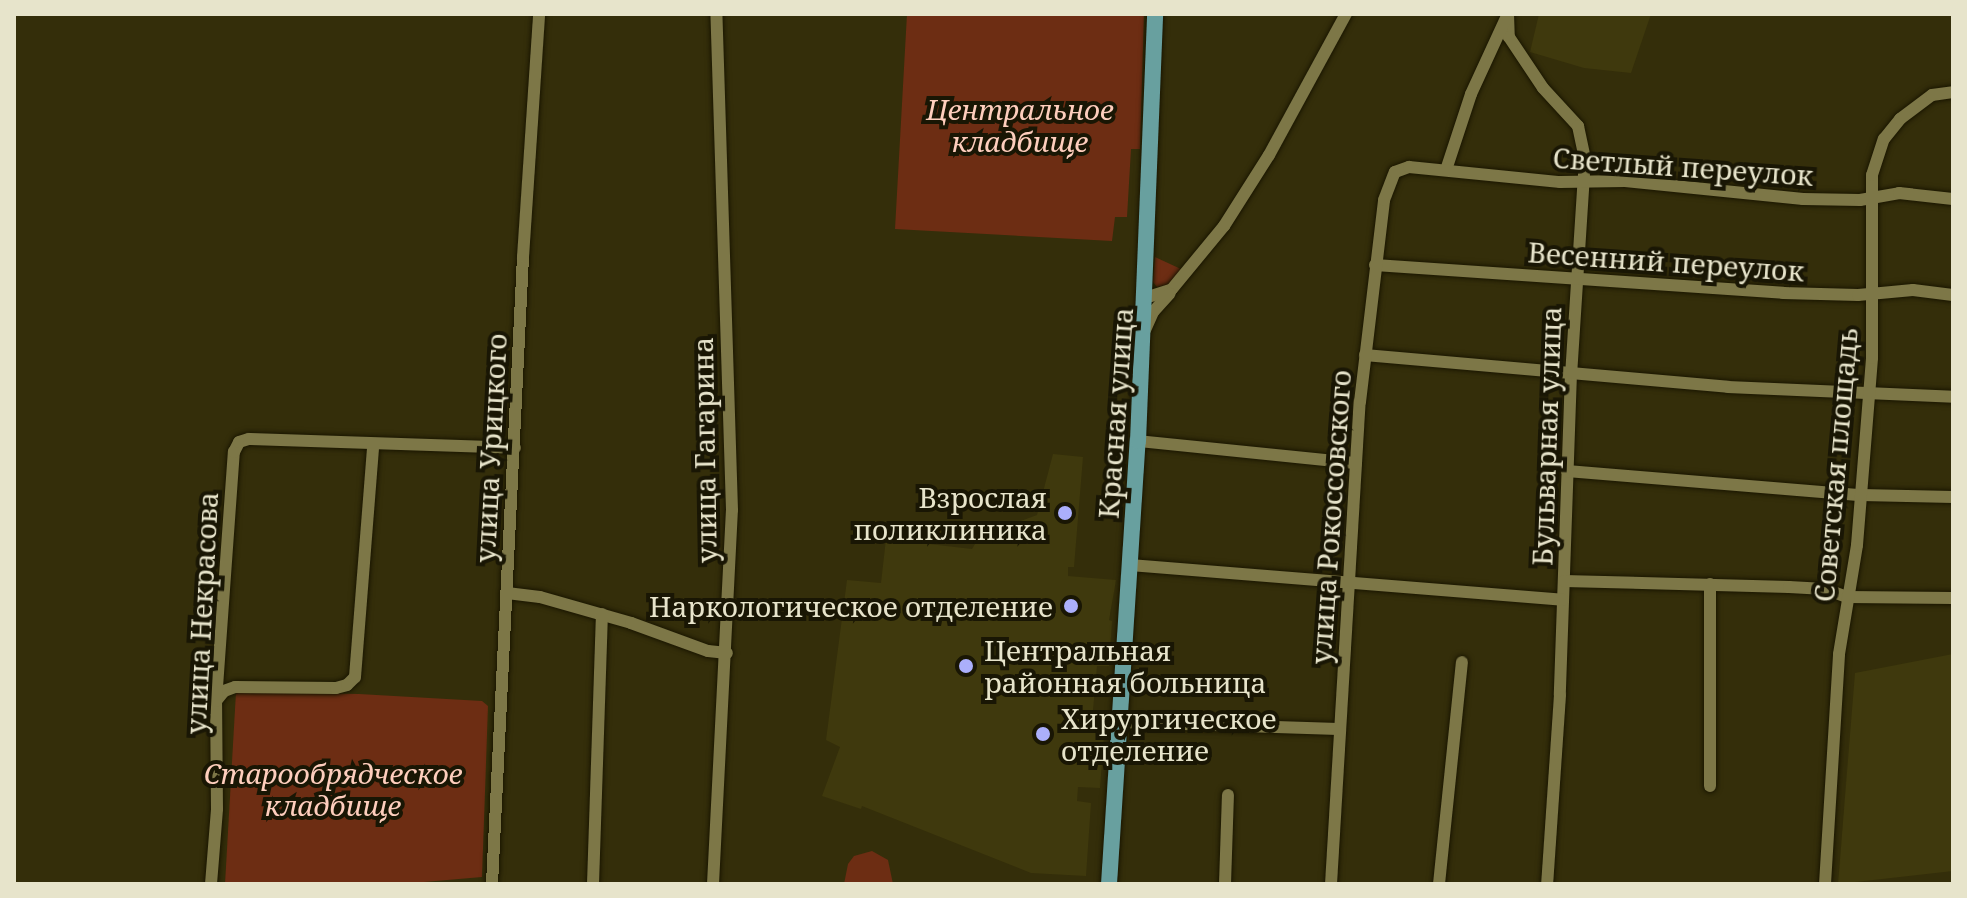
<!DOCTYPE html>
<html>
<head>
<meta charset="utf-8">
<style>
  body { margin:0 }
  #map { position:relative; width:1967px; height:898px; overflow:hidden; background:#342e0a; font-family:"Noto Serif",serif }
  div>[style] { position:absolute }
  .built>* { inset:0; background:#3f390d }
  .green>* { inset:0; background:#6d2d13 }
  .roads { filter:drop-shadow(0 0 2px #1a1601) drop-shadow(0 0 2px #1a1601) }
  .minor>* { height:12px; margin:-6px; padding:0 6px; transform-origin:6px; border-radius:6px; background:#7d7747 }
  .major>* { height:16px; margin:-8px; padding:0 8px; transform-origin:8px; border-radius:8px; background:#68a09f }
  .dots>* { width:22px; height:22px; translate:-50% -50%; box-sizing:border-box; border:4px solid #191604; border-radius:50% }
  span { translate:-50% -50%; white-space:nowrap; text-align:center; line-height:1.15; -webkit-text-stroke:8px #191604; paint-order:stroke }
  .park-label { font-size:28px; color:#fecebd; font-style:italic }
  .street-label { font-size:28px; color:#e7e4cb }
  .poi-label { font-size:28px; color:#e7e4cb }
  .right { translate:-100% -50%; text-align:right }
  .left { translate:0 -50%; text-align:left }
  .frame { position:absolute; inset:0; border:16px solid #e7e4cb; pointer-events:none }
</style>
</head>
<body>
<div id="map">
  <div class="built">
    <i style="clip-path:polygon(1539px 14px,1651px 14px,1631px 73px,1584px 68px,1530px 52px)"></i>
    <i style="clip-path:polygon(1053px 454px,1083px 457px,1074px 567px,1068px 567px,1068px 576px,1116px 580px,1109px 620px,1112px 621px,1109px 666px,1097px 666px,1092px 721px,1105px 723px,1100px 788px,1078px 787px,1077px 801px,1091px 803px,1086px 876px,1031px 873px,862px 806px,861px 809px,822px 796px,840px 747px,826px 740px,847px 580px,881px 583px,886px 539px,972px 549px,980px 536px,1037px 515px)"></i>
    <i style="clip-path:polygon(1953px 654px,1953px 871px,1838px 884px,1855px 673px)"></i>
  </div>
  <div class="green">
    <i style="clip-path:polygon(907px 14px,1144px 14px,1140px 149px,1131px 149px,1127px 217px,1115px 217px,1112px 241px,895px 229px)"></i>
    <i style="clip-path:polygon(1155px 257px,1183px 270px,1170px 284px,1157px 287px,1153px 282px)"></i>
    <i style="clip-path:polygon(236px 692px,359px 694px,482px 701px,488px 706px,482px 877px,401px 884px,225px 884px)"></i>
    <i style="clip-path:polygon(872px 851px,888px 860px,893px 884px,844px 884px,848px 864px,854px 856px)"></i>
  </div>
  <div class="roads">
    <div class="minor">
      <i style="left:1508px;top:14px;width:23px;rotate:88deg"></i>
      <i style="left:1509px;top:37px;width:61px;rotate:56.3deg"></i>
      <i style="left:1543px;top:88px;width:52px;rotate:47.4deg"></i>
      <i style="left:1578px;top:126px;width:34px;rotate:78deg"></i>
      <i style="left:1585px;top:159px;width:214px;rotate:93.7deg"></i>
      <i style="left:1571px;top:373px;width:322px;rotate:92deg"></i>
      <i style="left:1560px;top:695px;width:189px;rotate:93.9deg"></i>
      <i style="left:1446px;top:170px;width:80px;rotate:-71.8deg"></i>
      <i style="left:1471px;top:94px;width:84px;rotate:-65.3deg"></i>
      <i style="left:1375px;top:265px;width:409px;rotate:3.9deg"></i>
      <i style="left:1783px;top:293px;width:75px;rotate:1.5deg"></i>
      <i style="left:1858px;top:295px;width:55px;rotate:-5.2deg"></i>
      <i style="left:1913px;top:290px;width:40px;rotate:7.1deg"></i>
      <i style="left:1145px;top:298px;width:28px;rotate:-18deg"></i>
      <i style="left:1172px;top:289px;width:82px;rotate:-50.5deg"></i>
      <i style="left:1224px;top:226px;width:84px;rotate:-57.6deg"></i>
      <i style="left:1269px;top:155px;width:161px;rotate:-61.4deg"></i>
      <i style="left:1145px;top:330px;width:20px;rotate:-66deg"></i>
      <i style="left:1153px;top:312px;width:25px;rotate:-48deg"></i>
      <i style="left:1365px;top:355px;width:364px;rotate:5deg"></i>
      <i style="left:1728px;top:387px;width:225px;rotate:2.5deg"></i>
      <i style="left:1138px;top:441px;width:219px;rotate:5.8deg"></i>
      <i style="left:1567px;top:471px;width:295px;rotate:4.7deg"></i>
      <i style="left:1861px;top:495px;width:92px;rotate:1.2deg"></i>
      <i style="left:1130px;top:565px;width:434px;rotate:4.6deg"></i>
      <i style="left:1564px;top:581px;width:225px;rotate:1.5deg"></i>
      <i style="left:1789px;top:587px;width:36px;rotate:3deg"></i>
      <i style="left:1825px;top:589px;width:23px;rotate:20deg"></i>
      <i style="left:1847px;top:597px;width:106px;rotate:0.5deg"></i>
      <i style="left:1710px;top:584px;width:202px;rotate:90deg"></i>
      <i style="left:507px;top:593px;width:33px;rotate:7deg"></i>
      <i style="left:540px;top:597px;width:95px;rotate:15.9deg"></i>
      <i style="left:631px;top:623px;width:82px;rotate:20deg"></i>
      <i style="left:708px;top:651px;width:19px;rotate:6deg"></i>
      <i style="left:216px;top:701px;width:13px;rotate:-51deg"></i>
      <i style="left:224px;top:691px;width:12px;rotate:-20deg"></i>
      <i style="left:235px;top:687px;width:101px;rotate:0.6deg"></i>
      <i style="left:336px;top:688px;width:11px;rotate:-15deg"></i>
      <i style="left:347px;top:685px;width:11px;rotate:-45deg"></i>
      <i style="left:355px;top:677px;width:232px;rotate:-85.5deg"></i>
      <i style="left:1119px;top:722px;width:221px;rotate:1.8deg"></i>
      <i style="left:211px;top:884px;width:75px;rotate:-85.4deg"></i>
      <i style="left:217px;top:809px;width:108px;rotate:-90.5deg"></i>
      <i style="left:216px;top:701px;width:250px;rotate:-85.9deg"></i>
      <i style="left:234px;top:452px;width:11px;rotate:-63deg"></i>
      <i style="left:239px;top:442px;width:10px;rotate:-17deg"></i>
      <i style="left:249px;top:439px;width:266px;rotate:1.9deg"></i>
      <i style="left:492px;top:884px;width:628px;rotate:-87.17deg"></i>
      <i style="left:523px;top:257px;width:244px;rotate:-86.2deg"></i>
      <i style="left:593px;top:884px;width:270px;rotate:-88.1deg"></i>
      <i style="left:713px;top:884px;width:374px;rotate:-87.1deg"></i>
      <i style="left:732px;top:510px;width:496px;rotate:-91.8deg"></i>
      <i style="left:1225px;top:884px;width:89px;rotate:-88.1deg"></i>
      <i style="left:1331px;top:884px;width:483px;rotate:-86.6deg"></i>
      <i style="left:1360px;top:402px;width:203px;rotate:-83.2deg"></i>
      <i style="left:1384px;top:200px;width:30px;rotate:-69deg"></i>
      <i style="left:1395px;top:172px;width:15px;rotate:-20deg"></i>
      <i style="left:1409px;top:167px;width:152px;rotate:5.7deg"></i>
      <i style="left:1560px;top:182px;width:65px;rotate:-0.9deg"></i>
      <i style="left:1625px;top:181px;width:179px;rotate:5.8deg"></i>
      <i style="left:1803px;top:199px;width:57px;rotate:1deg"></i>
      <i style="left:1860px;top:200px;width:40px;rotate:-10deg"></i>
      <i style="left:1899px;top:193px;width:54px;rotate:6.3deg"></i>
      <i style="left:1439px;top:884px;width:223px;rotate:-84.1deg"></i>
      <i style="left:1825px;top:884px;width:230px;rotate:-86.5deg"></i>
      <i style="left:1839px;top:654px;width:110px;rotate:-80.6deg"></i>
      <i style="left:1857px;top:545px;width:188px;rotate:-85.4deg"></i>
      <i style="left:1872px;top:358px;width:183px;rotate:-90deg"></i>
      <i style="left:1872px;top:175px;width:38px;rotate:-72deg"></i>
      <i style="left:1884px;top:139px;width:26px;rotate:-51deg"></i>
      <i style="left:1900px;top:119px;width:40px;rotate:-37deg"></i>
      <i style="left:1932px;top:95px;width:21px;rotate:-8deg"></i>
    </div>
    <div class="major">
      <i style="left:1109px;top:884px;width:444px;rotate:-86.3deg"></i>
      <i style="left:1138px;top:441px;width:427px;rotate:-87.7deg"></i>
    </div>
  </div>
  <div class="dots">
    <i style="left:1065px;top:513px;background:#abaffb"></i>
    <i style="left:1071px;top:606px;background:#abaffb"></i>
    <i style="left:966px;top:666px;background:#abaffb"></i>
    <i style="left:1043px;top:734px;background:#abaffb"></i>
  </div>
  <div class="park-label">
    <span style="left:1020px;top:125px">Центральное<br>кладбище</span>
    <span style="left:333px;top:789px">Старообрядческое<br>кладбище</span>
  </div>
  <div class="street-label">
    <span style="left:1683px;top:166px;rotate:4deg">Светлый переулок</span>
    <span style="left:1666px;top:261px;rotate:4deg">Весенний переулок</span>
    <span style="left:1115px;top:413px;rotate:-86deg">Красная улица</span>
    <span style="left:1546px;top:436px;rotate:-88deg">Бульварная улица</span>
    <span style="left:490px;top:448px;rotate:-87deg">улица Урицкого</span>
    <span style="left:704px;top:450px;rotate:-91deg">улица Гагарина</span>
    <span style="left:1835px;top:465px;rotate:-85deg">Советская площадь</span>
    <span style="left:1330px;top:517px;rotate:-86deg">улица Рокоссовского</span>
    <span style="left:201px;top:613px;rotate:-87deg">улица Некрасова</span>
  </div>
  <div class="poi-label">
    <span class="right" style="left:1047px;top:513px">Взрослая<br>поликлиника</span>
    <span class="right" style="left:1053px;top:606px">Наркологическое отделение</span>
    <span class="left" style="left:984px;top:666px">Центральная<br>районная больница</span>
    <span class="left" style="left:1061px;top:734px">Хирургическое<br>отделение</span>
  </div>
  <div class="frame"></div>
</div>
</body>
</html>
